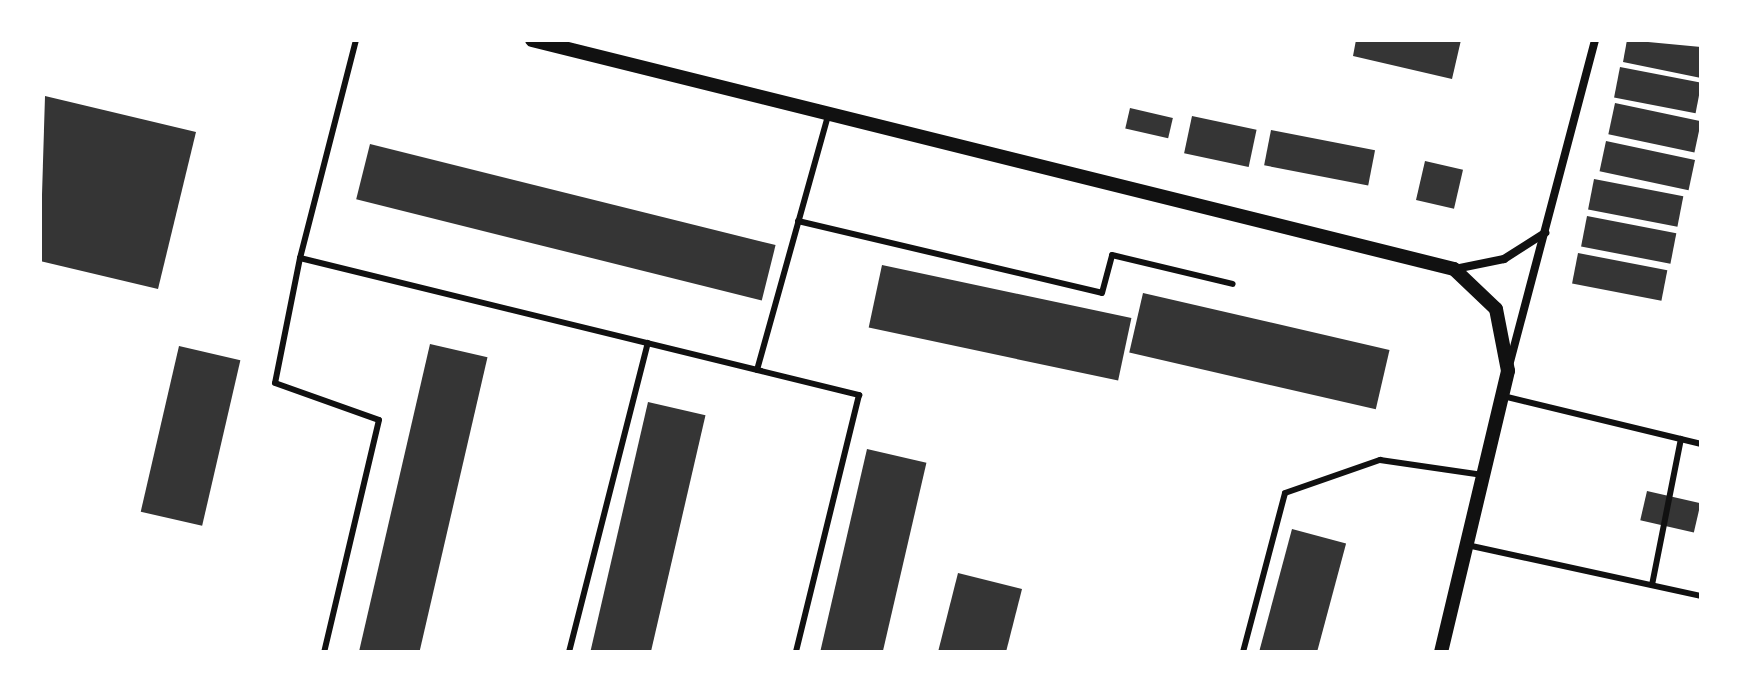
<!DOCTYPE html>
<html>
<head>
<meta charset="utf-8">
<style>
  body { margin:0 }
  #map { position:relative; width:1741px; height:692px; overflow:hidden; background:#fff; font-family:Helvetica,sans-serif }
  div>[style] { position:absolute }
  .building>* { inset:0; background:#353535; transform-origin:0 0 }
  .service>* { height:6px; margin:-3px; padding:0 3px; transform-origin:3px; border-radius:3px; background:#111 }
  .minor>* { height:8px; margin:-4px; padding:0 4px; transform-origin:4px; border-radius:4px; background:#111 }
  .tertiary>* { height:14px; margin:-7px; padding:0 7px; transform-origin:7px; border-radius:7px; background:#111 }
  span { translate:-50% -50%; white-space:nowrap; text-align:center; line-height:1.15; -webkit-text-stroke:8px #fff; paint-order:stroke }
  .frame { position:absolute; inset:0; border:42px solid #fff; pointer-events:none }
</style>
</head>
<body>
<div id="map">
  <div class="building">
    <i style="clip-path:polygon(1356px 40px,1461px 40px,1452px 79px,1353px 56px)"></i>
    <i style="clip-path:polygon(1627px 40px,1701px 47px,1701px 78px,1623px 62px)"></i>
    <i style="left:1620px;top:67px;width:83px;height:31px;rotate:11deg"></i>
    <i style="clip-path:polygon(45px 96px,196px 132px,158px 289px,40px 261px)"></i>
    <i style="left:1615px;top:103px;width:88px;height:32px;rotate:12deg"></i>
    <i style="left:1130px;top:108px;width:44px;height:21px;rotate:13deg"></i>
    <i style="left:1192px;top:116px;width:66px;height:38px;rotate:12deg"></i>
    <i style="left:1271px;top:130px;width:106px;height:36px;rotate:11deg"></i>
    <i style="left:1606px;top:141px;width:91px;height:31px;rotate:12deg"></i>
    <i style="left:370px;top:144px;width:418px;height:57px;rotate:14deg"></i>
    <i style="left:1425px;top:161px;width:39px;height:40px;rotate:13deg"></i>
    <i style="left:1594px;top:179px;width:91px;height:31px;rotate:11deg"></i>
    <i style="left:1587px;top:216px;width:91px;height:31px;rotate:11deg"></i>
    <i style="left:1578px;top:253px;width:91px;height:31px;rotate:11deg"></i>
    <i style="left:882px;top:265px;width:255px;height:64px;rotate:12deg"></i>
    <i style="left:1143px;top:293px;width:253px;height:61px;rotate:13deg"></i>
    <i style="left:430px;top:344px;width:59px;height:316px;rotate:13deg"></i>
    <i style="left:179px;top:346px;width:63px;height:170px;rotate:13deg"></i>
    <i style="left:648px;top:402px;width:59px;height:257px;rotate:13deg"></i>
    <i style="left:867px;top:449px;width:61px;height:209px;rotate:13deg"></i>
    <i style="left:1647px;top:491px;width:55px;height:30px;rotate:13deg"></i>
    <i style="left:1292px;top:529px;width:56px;height:127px;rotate:15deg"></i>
    <i style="clip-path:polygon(958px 573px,1022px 589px,1006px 652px,938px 652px)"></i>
  </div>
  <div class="service">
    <i style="left:356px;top:40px;width:225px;rotate:104.4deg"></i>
    <i style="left:300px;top:258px;width:576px;rotate:13.77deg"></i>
    <i style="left:859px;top:395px;width:265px;rotate:103.8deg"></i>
    <i style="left:798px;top:221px;width:312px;rotate:13.3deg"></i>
    <i style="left:1102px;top:293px;width:39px;rotate:-75deg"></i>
    <i style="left:1112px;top:255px;width:124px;rotate:13.5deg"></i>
    <i style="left:300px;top:258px;width:127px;rotate:101.3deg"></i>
    <i style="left:275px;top:383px;width:110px;rotate:19.6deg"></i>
    <i style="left:379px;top:420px;width:238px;rotate:103.3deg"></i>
    <i style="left:757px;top:370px;width:265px;rotate:-74.4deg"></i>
    <i style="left:1503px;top:396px;width:204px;rotate:13.6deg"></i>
    <i style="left:1467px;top:545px;width:239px;rotate:12.3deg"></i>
    <i style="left:1652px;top:585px;width:149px;rotate:-78.8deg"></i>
    <i style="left:569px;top:652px;width:319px;rotate:-75.7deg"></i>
    <i style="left:1243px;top:652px;width:164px;rotate:-75.2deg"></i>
    <i style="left:1285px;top:493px;width:101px;rotate:-19.2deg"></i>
    <i style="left:1380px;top:460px;width:104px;rotate:8.3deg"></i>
  </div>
  <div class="minor">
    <i style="left:1455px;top:269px;width:50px;rotate:-11.5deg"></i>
    <i style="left:1504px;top:259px;width:49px;rotate:-32.4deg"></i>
    <i style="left:1510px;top:362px;width:333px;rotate:-75.2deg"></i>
  </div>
  <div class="tertiary">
    <i style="left:532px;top:40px;width:950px;rotate:13.95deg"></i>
    <i style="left:1454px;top:269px;width:58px;rotate:43.6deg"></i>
    <i style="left:1496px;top:309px;width:63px;rotate:79deg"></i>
    <i style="left:1508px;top:371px;width:289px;rotate:103.4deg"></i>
  </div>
  <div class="frame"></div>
</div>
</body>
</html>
